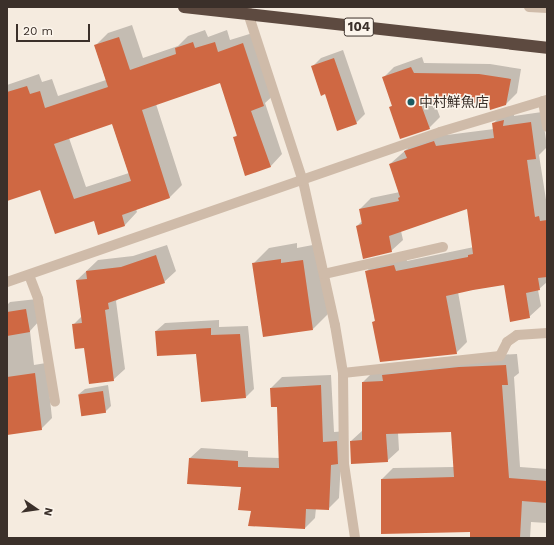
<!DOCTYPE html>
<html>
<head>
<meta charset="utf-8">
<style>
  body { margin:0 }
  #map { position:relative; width:554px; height:545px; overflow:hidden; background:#f5ebdf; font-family:"Work Sans","Noto Sans JP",sans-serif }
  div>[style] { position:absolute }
  .shadow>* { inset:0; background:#0003 }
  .building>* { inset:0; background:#cf6843; transform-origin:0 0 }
  .minor>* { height:10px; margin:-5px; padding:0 5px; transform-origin:5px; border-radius:5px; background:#cfbba9 }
  .highway>* { height:12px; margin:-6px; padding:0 6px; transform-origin:6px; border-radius:6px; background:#5d4a40 }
  .dots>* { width:11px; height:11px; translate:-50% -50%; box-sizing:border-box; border:2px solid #fcf5ec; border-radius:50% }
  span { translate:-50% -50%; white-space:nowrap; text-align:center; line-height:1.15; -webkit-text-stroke:3px #fcf5ec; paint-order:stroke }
  .shield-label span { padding:1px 3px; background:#fcf5ec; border:1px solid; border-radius:3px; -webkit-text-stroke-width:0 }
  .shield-label { font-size:13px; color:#3b302a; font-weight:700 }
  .poi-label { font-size:14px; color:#3b302a }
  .left { translate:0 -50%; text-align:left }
  .frame { position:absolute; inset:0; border:8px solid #3b302a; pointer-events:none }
  .north { position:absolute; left:16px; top:489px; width:40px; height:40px; -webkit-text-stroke:3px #fcf5ec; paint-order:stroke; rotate:103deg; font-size:11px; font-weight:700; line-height:16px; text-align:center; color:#3b302a }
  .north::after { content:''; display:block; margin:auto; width:14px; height:18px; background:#3b302a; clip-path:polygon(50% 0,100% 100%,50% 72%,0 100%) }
  .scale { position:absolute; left:16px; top:24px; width:74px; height:18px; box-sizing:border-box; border:2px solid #3b302a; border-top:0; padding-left:5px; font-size:12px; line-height:14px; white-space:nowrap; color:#3b302a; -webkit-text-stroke:3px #fcf5ec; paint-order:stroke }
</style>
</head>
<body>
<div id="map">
  <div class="shadow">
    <i style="clip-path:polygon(evenodd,132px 25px,143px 58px,178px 46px,188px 36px,205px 30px,208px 37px,227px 30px,230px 40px,256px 32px,276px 93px,265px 103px,282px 154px,270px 167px,234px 138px,238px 134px,220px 82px,156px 104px,182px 185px,170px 197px,136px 209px,137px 212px,125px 225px,99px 234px,94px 219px,40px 189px,7px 200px,7px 85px,39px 74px,42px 82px,52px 79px,58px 96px,106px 80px,95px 46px,108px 33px,132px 25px,112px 123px,129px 173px,86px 187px,69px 138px,112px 123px)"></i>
    <i style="clip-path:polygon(343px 50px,365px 114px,356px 123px,326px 93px,312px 67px,321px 58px)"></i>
    <i style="clip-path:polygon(422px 57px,424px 63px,490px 64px,521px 69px,517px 93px,506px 104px,490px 102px,434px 101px,440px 117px,429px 128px,390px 107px,393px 105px,383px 78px,394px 67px)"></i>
    <i style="clip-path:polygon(515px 109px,514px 116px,542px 112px,547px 147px,539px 155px,547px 206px,547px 282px,538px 290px,541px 306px,529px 317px,505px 284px,458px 292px,467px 342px,456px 353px,374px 322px,375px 320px,366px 272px,377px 260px,405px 254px,407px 261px,474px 247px,468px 208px,401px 231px,403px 240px,391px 251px,357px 226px,363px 220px,360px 209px,371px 198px,400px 192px,390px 164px,417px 140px,445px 131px,447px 135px,494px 129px,493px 124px,504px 112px)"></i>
    <i style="clip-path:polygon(297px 243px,297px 248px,318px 244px,329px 313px,313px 329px,253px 264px,269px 248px)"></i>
    <i style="clip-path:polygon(167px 245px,176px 271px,164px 282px,119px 298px,116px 301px,125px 369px,113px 380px,84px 347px,73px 325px,82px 316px,77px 280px,98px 260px,133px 256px)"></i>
    <i style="clip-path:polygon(37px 299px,40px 320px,30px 331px,34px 365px,46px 363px,52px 418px,41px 429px,7px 434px,7px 305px,10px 302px)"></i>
    <i style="clip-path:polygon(219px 320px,219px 327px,248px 326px,254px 389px,246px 397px,197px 353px,156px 331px,165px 323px)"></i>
    <i style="clip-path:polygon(517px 354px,519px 373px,514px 377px,520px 467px,547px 469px,547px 523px,531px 522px,530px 538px,471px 538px,471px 531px,382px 479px,393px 468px,454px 467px,452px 431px,398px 433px,399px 450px,387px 461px,351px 441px,363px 430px,363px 382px,374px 371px,471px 356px)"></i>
    <i style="clip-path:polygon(331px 375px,334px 432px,347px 431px,341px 460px,339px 498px,328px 509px,316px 508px,315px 518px,305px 528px,252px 511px,242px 487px,188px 483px,190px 458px,201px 448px,248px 451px,248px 457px,280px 458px,278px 406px,272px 406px,271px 388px,282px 377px)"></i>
    <i style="clip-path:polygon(108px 385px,111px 406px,105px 412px,79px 394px,85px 389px)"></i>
  </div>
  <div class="building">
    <i style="clip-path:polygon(evenodd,119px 37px,130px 70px,176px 54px,175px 48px,193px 42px,195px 48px,215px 42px,218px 52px,243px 43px,264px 106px,251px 111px,271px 167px,245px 176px,233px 137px,237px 136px,220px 83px,142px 110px,170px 198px,122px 215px,125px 226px,98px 235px,94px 221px,55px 234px,40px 190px,7px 201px,7px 92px,27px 86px,30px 94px,40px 91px,45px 108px,108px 87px,94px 45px,119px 37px,112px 124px,131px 181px,74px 199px,54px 144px,112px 124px)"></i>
    <i style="clip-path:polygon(334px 58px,357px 124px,337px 131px,325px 94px,321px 96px,311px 66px)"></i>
    <i style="clip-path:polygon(411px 67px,414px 73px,479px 74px,511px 79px,506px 105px,490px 110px,489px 103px,420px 102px,430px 129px,400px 139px,389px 107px,392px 106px,382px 77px)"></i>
    <i style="clip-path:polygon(504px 120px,503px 126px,531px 122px,536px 159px,527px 160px,535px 217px,539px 216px,540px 221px,547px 220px,547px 277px,538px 278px,540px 290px,526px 293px,530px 318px,510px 322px,504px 285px,473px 290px,446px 296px,457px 354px,380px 362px,372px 322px,375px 321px,365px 271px,394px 265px,396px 271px,468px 257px,468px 255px,473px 254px,467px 209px,389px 236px,392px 252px,363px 259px,356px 226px,362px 224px,359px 209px,399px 201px,398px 198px,400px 197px,389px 164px,407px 158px,404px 151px,434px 141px,436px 146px,494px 138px,492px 123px)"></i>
    <i style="clip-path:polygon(156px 255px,165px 283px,108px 303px,109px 309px,105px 310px,114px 381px,89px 384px,84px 348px,75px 349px,72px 324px,82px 323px,76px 280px,87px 279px,86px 271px,121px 267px)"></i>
    <i style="clip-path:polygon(281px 259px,281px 263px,303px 260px,313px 330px,263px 337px,252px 263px)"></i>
    <i style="clip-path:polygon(26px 309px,30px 332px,7px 336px,7px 312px)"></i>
    <i style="clip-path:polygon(211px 328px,211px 335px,240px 334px,246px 398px,201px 402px,196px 354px,157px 356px,155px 331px)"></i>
    <i style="clip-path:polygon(506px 365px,508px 385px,502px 385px,509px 478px,547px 481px,547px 503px,522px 501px,520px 538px,470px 538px,470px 532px,381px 534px,381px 479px,454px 477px,451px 432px,386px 434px,388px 462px,351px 464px,350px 441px,362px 440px,362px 382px,383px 381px,382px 375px,459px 367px)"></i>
    <i style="clip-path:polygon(35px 373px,42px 430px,7px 435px,7px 377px)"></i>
    <i style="clip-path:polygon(321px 385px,323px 442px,337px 441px,338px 464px,331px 465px,329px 510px,306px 509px,305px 529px,248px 526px,251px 511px,238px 510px,241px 487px,187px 484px,189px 458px,238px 461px,238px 467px,279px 468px,277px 407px,271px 407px,270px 388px)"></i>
    <i style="left:103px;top:391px;width:22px;height:25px;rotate:82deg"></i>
  </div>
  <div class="minor">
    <i style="left:246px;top:7px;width:183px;rotate:71.9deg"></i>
    <i style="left:303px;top:181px;width:148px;rotate:77.5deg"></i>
    <i style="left:335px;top:325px;width:49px;rotate:80.5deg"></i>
    <i style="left:343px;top:373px;width:91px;rotate:89.4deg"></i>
    <i style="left:344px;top:464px;width:75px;rotate:81.5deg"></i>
    <i style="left:529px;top:7px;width:18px;rotate:3deg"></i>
    <i style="left:543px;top:101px;width:26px;rotate:81deg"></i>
    <i style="left:324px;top:274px;width:122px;rotate:-12.8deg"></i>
    <i style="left:29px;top:275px;width:26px;rotate:69deg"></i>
    <i style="left:38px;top:299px;width:104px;rotate:80.6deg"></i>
    <i style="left:7px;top:282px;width:458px;rotate:-19.1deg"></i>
    <i style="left:440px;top:132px;width:112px;rotate:-16.7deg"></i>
    <i style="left:343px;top:373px;width:158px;rotate:-6.2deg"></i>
    <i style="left:500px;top:356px;width:16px;rotate:-63deg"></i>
    <i style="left:507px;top:342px;width:12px;rotate:-35deg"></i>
    <i style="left:517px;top:335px;width:30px;rotate:-4deg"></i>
  </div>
  <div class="highway">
    <i style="left:184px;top:7px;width:365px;rotate:6.4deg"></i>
  </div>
  <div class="dots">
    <i style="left:411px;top:102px;background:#1b5b61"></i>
  </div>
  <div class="shield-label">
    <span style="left:359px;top:27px">104</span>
  </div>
  <div class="poi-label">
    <span class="left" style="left:419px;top:102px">中村鮮魚店</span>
  </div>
  <div class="frame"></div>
  <div class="north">N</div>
  <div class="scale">20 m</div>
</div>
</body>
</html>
